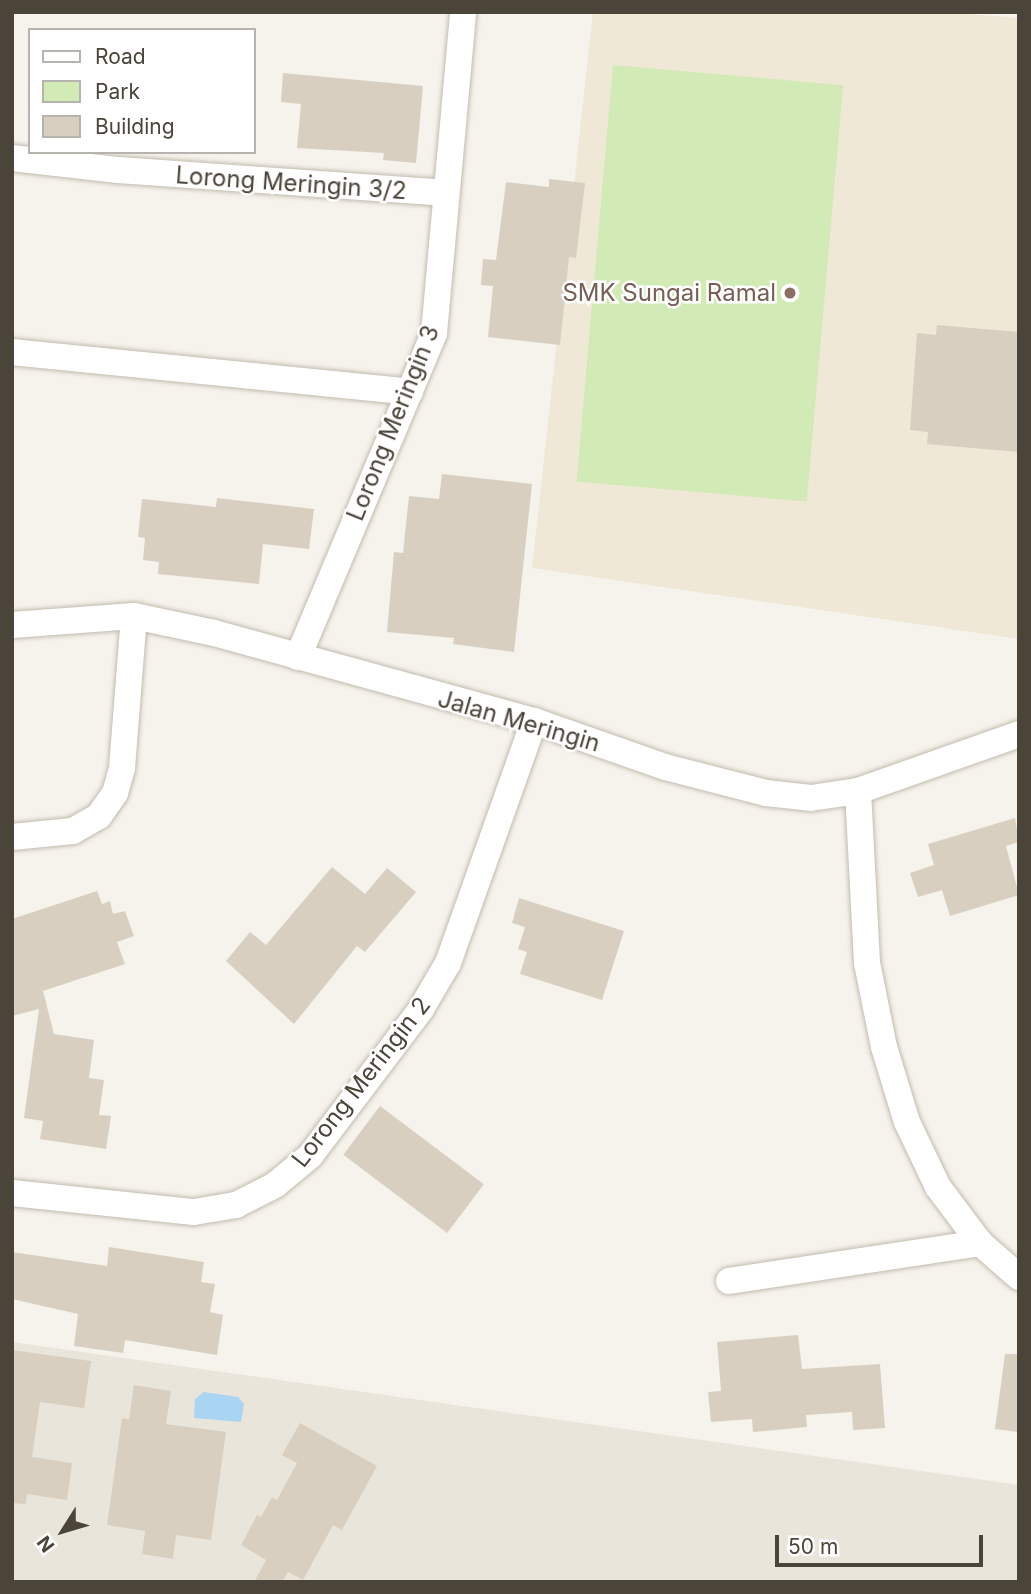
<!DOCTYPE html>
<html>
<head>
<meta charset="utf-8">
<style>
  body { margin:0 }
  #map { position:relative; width:1031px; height:1594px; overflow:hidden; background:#f6f3ec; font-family:Inter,sans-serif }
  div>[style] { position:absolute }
  .residential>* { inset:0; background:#eae5da }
  .education>* { inset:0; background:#efe8d6 }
  .green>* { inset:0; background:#d2eab5; transform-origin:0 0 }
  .water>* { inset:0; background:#a9d4f2 }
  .building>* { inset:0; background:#d8cfc1; transform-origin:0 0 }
  .roads { filter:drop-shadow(0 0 2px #c2bbae) drop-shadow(0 0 2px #c2bbae) }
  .minor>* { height:26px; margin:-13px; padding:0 13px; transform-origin:13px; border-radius:13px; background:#fff }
  .dots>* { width:19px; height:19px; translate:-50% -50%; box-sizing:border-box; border:4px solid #fff; border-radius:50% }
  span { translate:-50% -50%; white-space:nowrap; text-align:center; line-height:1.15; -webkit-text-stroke:5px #fff; paint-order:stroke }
  .street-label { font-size:24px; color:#4b4439 }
  .education-label { font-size:24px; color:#785e54 }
  .right { translate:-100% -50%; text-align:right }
  .frame { position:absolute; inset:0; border:14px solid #4b4439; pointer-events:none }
  .legend { position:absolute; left:28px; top:28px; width:228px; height:126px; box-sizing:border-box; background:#fff; border:2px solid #b7b4b0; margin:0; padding:9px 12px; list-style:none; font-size:21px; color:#4b4439 }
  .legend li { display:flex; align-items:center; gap:14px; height:35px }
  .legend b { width:35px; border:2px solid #b7b4b0 }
  .north { position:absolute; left:28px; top:1496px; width:70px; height:70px; -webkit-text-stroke:5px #fff; paint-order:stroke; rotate:233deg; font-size:19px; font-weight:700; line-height:28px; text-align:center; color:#4b4439 }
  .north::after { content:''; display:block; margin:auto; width:24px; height:32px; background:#4b4439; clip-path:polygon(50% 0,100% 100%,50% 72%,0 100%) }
  .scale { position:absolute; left:775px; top:1535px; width:208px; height:32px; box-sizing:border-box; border:4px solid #4b4439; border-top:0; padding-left:9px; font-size:21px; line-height:24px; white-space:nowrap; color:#4b4439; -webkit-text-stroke:5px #fff; paint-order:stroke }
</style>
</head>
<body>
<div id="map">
  <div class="residential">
    <i style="clip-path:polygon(12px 1342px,1019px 1485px,1019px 1582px,12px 1582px)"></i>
  </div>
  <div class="education">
    <i style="clip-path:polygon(593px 12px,945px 12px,1019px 18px,1019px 639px,532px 568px)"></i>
  </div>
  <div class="green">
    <i style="left:613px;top:65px;width:231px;height:418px;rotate:5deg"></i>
  </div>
  <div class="water">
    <i style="clip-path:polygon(204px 1392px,238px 1397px,244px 1404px,241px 1422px,194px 1418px,195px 1399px)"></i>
  </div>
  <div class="building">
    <i style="clip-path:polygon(283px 73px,423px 86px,416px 163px,383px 160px,384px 153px,297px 148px,301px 104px,281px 102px)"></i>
    <i style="clip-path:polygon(549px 179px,585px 183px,576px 258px,569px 257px,560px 345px,488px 337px,493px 286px,481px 285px,483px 259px,496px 260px,506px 182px,549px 187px)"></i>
    <i style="clip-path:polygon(937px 325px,1019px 332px,1019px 452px,927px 444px,928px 432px,910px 430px,917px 333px,936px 335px)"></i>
    <i style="clip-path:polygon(442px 474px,532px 484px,514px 652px,453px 644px,454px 638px,387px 632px,394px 552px,403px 553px,409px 496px,439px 499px)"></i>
    <i style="clip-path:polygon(217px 498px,314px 509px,309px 549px,263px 544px,259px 584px,158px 574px,159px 562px,143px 560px,145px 538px,138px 537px,142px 499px,216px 507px)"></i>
    <i style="clip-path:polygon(1015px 818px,1019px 842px,1006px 846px,1019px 895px,950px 916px,942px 890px,918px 897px,910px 873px,934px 865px,928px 844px)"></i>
    <i style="clip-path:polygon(332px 867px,365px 894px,387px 868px,416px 892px,365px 952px,357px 946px,294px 1024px,226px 961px,250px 932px,266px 945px)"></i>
    <i style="clip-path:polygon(97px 891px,102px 904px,110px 901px,113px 914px,125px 911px,134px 936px,117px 942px,125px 964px,43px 991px,54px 1034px,94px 1040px,89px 1078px,104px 1080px,99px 1115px,111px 1116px,106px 1149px,40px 1139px,43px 1121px,24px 1118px,39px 1009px,12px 1016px,12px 919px)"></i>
    <i style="clip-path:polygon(519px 898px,624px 931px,602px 1000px,520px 974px,527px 952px,518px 949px,525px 927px,512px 923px)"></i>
    <i style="left:380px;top:1106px;width:130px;height:61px;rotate:37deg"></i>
    <i style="clip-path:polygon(109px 1247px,204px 1262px,201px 1282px,215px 1284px,210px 1312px,223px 1315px,217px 1355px,125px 1340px,123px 1353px,74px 1346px,78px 1314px,12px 1299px,12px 1252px,107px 1266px)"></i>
    <i style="clip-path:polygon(798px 1335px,802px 1369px,880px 1364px,885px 1428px,853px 1430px,852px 1412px,806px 1415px,807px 1427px,753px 1432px,752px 1419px,711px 1422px,708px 1392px,721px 1391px,717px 1342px)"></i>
    <i style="clip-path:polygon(12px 1350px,91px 1361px,84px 1408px,40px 1402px,32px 1457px,72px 1463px,67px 1500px,27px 1494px,26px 1504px,12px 1503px)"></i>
    <i style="clip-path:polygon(1005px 1354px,1019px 1354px,1019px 1432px,995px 1429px)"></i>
    <i style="clip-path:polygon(134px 1385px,171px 1391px,166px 1424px,226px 1432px,211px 1540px,176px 1535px,173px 1559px,142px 1554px,145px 1531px,107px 1525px,122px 1418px,129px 1419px)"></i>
    <i style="clip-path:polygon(300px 1423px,377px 1466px,342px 1530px,333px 1525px,303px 1580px,288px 1572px,282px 1582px,254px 1582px,266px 1560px,241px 1545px,257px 1515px,261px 1517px,272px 1497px,277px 1500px,297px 1463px,282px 1455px)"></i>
  </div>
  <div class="roads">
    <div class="minor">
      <i style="left:12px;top:158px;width:107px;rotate:6.5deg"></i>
      <i style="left:118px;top:170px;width:327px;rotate:4deg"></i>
      <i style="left:12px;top:352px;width:400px;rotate:5.7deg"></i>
      <i style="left:12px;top:625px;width:122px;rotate:-4.2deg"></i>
      <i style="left:134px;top:616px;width:82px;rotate:12deg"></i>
      <i style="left:214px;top:633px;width:332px;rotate:15.4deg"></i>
      <i style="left:534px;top:721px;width:139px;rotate:19.3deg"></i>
      <i style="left:665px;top:767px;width:104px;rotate:14.4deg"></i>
      <i style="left:766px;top:793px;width:45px;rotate:6.3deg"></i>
      <i style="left:811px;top:798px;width:48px;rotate:-8.5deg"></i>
      <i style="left:858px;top:791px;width:171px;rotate:-19.5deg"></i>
      <i style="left:298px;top:657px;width:351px;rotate:-67.2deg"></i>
      <i style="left:434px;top:333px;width:322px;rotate:-84.8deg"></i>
      <i style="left:858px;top:791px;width:172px;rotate:87deg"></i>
      <i style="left:867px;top:963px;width:86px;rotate:78.6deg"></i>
      <i style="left:884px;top:1047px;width:78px;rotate:73deg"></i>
      <i style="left:907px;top:1122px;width:72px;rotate:64.5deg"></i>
      <i style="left:938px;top:1187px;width:70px;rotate:53.1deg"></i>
      <i style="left:980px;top:1243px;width:52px;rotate:41.1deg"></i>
      <i style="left:12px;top:837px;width:61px;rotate:-5.6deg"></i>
      <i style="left:73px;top:831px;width:30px;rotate:-30deg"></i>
      <i style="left:99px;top:816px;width:28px;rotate:-55deg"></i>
      <i style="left:115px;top:793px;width:26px;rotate:-74deg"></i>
      <i style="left:122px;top:768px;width:152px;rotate:-85.5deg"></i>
      <i style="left:12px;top:1193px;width:183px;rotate:6deg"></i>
      <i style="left:194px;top:1212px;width:43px;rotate:-9.5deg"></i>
      <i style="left:236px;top:1205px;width:44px;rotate:-27.1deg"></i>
      <i style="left:275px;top:1185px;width:45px;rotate:-39.6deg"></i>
      <i style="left:310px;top:1156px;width:184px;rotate:-52.9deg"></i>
      <i style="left:421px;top:1009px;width:53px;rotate:-59.6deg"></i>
      <i style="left:448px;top:963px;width:257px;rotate:-70.4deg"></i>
      <i style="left:729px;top:1281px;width:254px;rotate:-8.6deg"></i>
    </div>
  </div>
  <div class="dots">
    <i style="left:790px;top:293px;background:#8d6e63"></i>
  </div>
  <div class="street-label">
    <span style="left:291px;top:183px;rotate:4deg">Lorong Meringin 3/2</span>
    <span style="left:393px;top:423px;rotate:-68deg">Lorong Meringin 3</span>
    <span style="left:519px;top:721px;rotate:16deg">Jalan Meringin</span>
    <span style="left:361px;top:1082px;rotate:-52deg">Lorong Meringin 2</span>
  </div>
  <div class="education-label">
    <span class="right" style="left:776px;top:293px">SMK Sungai Ramal</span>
  </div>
  <div class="frame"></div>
  <ul class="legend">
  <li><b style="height:9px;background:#fff"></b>Road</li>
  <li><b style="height:19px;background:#d2eab5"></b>Park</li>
  <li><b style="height:19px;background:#d8cfc1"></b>Building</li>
  </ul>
  <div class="north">N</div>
  <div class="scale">50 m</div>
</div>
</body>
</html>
